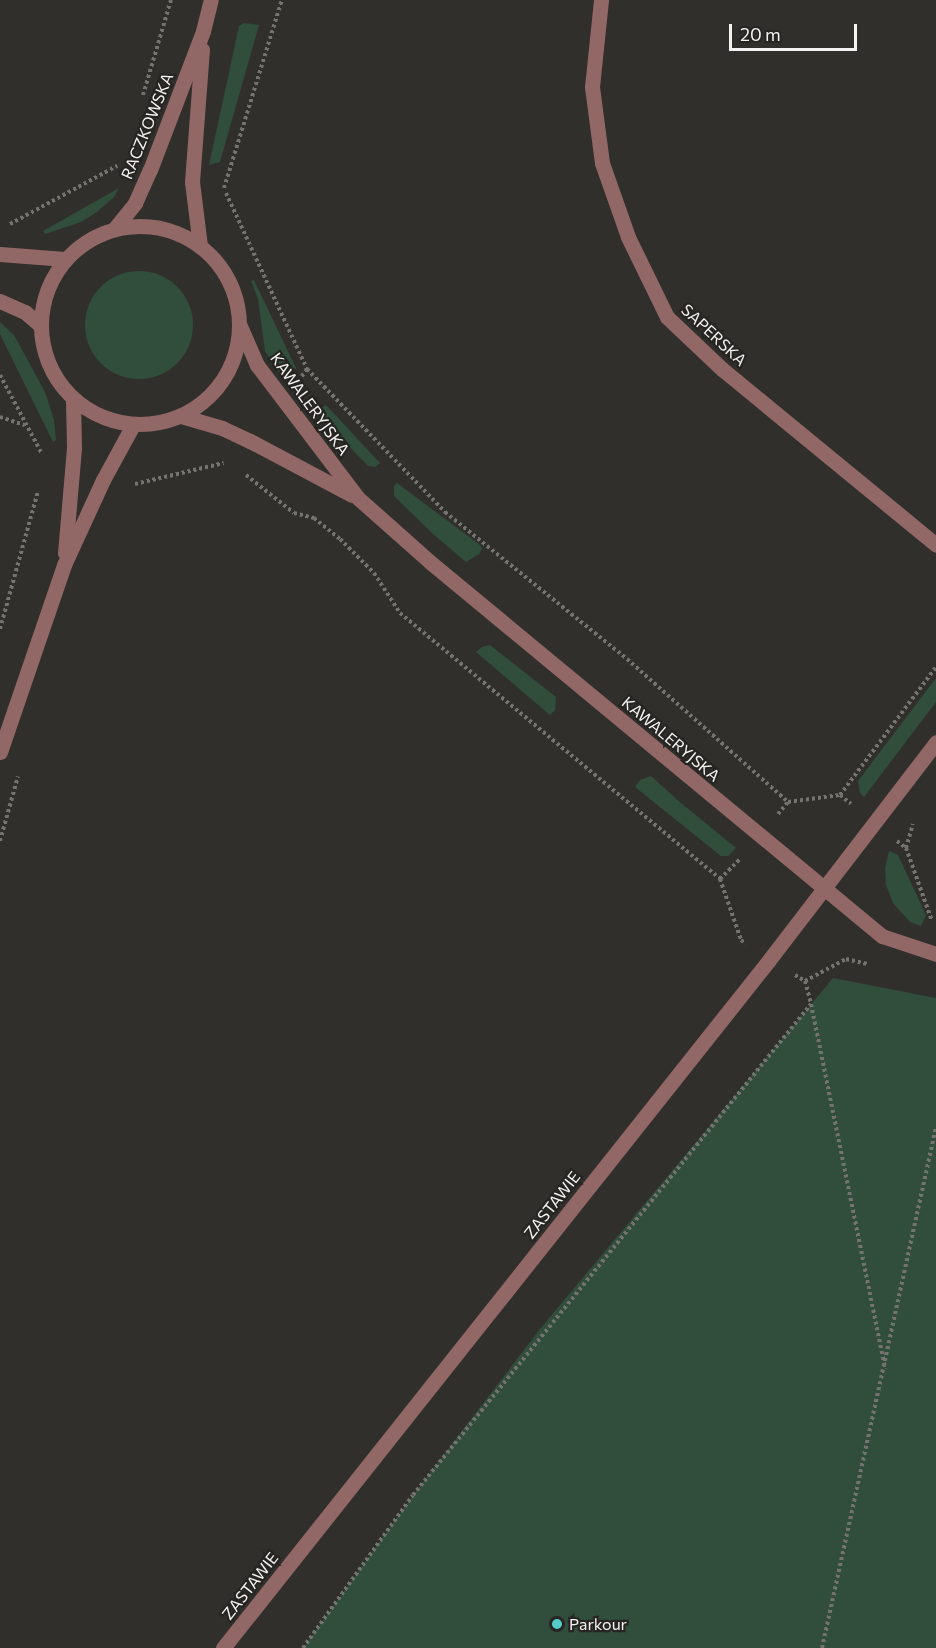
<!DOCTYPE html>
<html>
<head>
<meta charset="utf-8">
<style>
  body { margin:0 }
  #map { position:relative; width:936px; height:1648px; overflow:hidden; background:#312f2c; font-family:Commissioner,sans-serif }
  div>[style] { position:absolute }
  .green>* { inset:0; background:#304e3b }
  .round { border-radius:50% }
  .path>* { height:4px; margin-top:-2px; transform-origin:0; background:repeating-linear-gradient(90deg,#747370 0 3px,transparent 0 6px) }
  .minor>* { height:15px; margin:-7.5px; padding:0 7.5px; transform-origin:7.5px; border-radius:7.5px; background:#926867 }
  .minor>.ring { margin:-7.5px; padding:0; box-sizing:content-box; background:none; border:15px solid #926867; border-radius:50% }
  .dots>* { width:16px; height:16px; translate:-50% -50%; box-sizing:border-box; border:3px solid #272522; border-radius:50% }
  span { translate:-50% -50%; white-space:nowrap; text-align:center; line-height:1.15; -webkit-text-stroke:4.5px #272522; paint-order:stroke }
  .street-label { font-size:16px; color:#f4f3f1 }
  .poi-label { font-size:16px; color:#f4f3f1 }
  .left { translate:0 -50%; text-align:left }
  .scale { position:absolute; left:729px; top:24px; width:128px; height:27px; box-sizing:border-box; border:3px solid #f4f3f1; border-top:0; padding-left:8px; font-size:18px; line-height:21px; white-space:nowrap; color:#f4f3f1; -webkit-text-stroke:4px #272522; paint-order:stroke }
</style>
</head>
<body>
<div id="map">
  <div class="green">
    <i style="clip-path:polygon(244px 23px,259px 25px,220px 162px,209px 165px,239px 26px)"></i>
    <i style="clip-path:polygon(119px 188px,114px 197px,97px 212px,81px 222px,45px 234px,43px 231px)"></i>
    <i class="round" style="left:85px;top:271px;width:108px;height:108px"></i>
    <i style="clip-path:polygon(254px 280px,296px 368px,284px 380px,265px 351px,258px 299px,251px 281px)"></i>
    <i style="clip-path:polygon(0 322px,14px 335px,45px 392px,54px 420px,56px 440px,53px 442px,0 334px)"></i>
    <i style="clip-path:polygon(322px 405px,327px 406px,380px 463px,375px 467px,368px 466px,317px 413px,317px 407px)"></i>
    <i style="clip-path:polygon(397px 483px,480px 545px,482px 549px,479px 554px,466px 562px,433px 534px,394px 496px,394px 486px)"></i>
    <i style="clip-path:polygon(490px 645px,556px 697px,555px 710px,550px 715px,476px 652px,482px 647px)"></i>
    <i style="clip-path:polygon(936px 678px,936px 702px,864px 797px,860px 793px,858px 781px)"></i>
    <i style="clip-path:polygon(651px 776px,681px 803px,736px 848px,728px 856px,721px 856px,635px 787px,640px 780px)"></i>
    <i style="clip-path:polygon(889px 851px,898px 855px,926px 915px,921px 926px,910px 922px,893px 903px,886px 885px,885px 868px)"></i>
    <i style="clip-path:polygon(833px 978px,936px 998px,936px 1648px,303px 1648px,413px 1495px,540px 1329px)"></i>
  </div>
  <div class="path">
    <i style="left:143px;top:95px;width:99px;rotate:-73.6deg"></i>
    <i style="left:224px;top:188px;width:197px;rotate:-72.9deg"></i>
    <i style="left:226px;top:193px;width:194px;rotate:65.3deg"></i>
    <i style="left:307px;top:369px;width:9px;rotate:126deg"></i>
    <i style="left:10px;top:224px;width:122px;rotate:-28.5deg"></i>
    <i style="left:307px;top:369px;width:199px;rotate:46deg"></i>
    <i style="left:445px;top:512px;width:234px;rotate:38.9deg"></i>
    <i style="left:627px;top:659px;width:215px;rotate:41.6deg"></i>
    <i style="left:788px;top:802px;width:52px;rotate:-7.7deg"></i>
    <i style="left:840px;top:795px;width:160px;rotate:-53.1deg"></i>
    <i style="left:0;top:375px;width:89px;rotate:62deg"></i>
    <i style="left:0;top:417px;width:26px;rotate:18deg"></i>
    <i style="left:246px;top:475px;width:61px;rotate:38.4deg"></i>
    <i style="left:294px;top:513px;width:21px;rotate:14deg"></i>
    <i style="left:314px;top:518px;width:33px;rotate:39deg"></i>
    <i style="left:340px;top:539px;width:48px;rotate:45deg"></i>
    <i style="left:374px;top:573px;width:48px;rotate:57deg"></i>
    <i style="left:400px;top:613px;width:416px;rotate:39.7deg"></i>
    <i style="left:720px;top:879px;width:65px;rotate:71deg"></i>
    <i style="left:741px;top:940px;width:6px;rotate:39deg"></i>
    <i style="left:135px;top:484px;width:91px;rotate:-13.3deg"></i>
    <i style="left:0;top:629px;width:143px;rotate:-74.6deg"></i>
    <i style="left:840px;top:795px;width:14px;rotate:39deg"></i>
    <i style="left:778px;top:814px;width:16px;rotate:-50deg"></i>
    <i style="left:0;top:841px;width:67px;rotate:-74.5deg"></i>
    <i style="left:897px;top:841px;width:11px;rotate:38deg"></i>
    <i style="left:906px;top:848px;width:77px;rotate:70.4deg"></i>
    <i style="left:906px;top:848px;width:25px;rotate:-74deg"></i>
    <i style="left:720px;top:879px;width:28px;rotate:-45deg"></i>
    <i style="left:795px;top:975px;width:12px;rotate:31deg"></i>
    <i style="left:805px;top:981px;width:24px;rotate:75deg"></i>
    <i style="left:811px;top:1004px;width:372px;rotate:78.5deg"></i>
    <i style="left:805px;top:981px;width:47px;rotate:-28.2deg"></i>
    <i style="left:846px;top:959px;width:22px;rotate:13deg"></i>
    <i style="left:303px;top:1648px;width:188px;rotate:-54.3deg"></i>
    <i style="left:413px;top:1495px;width:632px;rotate:-50.97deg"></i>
    <i style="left:822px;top:1648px;width:533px;rotate:-77.66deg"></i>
  </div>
  <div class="minor">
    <i style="left:601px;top:0;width:87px;rotate:95.9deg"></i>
    <i style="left:592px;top:87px;width:77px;rotate:82.5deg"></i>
    <i style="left:602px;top:163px;width:78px;rotate:70.6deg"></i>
    <i style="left:628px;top:237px;width:89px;rotate:64deg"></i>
    <i style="left:667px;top:317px;width:76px;rotate:43.4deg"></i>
    <i style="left:722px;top:369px;width:277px;rotate:39.4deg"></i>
    <i class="ring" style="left:41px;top:226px;width:183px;height:183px"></i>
    <i style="left:115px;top:228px;width:32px;rotate:-51deg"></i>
    <i style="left:135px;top:203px;width:36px;rotate:-66deg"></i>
    <i style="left:150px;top:170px;width:149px;rotate:-69.1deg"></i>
    <i style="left:203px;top:31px;width:32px;rotate:-76deg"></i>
    <i style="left:200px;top:246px;width:64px;rotate:-97.1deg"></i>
    <i style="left:192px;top:182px;width:133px;rotate:-85.7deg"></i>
    <i style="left:0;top:254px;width:65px;rotate:4.4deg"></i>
    <i style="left:0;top:301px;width:27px;rotate:24deg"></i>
    <i style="left:25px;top:312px;width:18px;rotate:41deg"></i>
    <i style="left:240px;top:326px;width:43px;rotate:66.4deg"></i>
    <i style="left:257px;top:365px;width:167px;rotate:52.8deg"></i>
    <i style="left:358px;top:498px;width:96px;rotate:41.6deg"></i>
    <i style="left:430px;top:562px;width:587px;rotate:39.61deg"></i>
    <i style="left:882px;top:936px;width:57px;rotate:18.4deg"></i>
    <i style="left:181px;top:416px;width:43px;rotate:16.3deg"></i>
    <i style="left:222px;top:428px;width:31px;rotate:25deg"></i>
    <i style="left:250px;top:441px;width:115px;rotate:27.9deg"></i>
    <i style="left:65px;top:553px;width:106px;rotate:-85.1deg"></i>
    <i style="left:74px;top:447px;width:47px;rotate:-91.2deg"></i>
    <i style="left:0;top:752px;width:198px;rotate:-71.1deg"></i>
    <i style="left:64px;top:565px;width:94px;rotate:-65.4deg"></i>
    <i style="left:103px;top:480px;width:63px;rotate:-61.4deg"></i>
    <i style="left:223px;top:1648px;width:878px;rotate:-51.56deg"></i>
    <i style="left:769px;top:960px;width:275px;rotate:-52.5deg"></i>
  </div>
  <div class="dots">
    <i style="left:557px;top:1624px;background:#52cdcc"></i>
  </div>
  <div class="street-label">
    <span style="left:147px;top:126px;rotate:-68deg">RACZKOWSKA</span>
    <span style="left:714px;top:335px;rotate:43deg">SAPERSKA</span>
    <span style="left:310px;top:404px;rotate:54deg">KAWALERYJSKA</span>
    <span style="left:671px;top:739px;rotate:40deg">KAWALERYJSKA</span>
    <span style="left:552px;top:1205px;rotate:-52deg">ZASTAWIE</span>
    <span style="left:250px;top:1586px;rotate:-52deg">ZASTAWIE</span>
  </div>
  <div class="poi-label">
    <span class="left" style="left:569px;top:1624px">Parkour</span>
  </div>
  <div class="scale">20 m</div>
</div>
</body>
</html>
